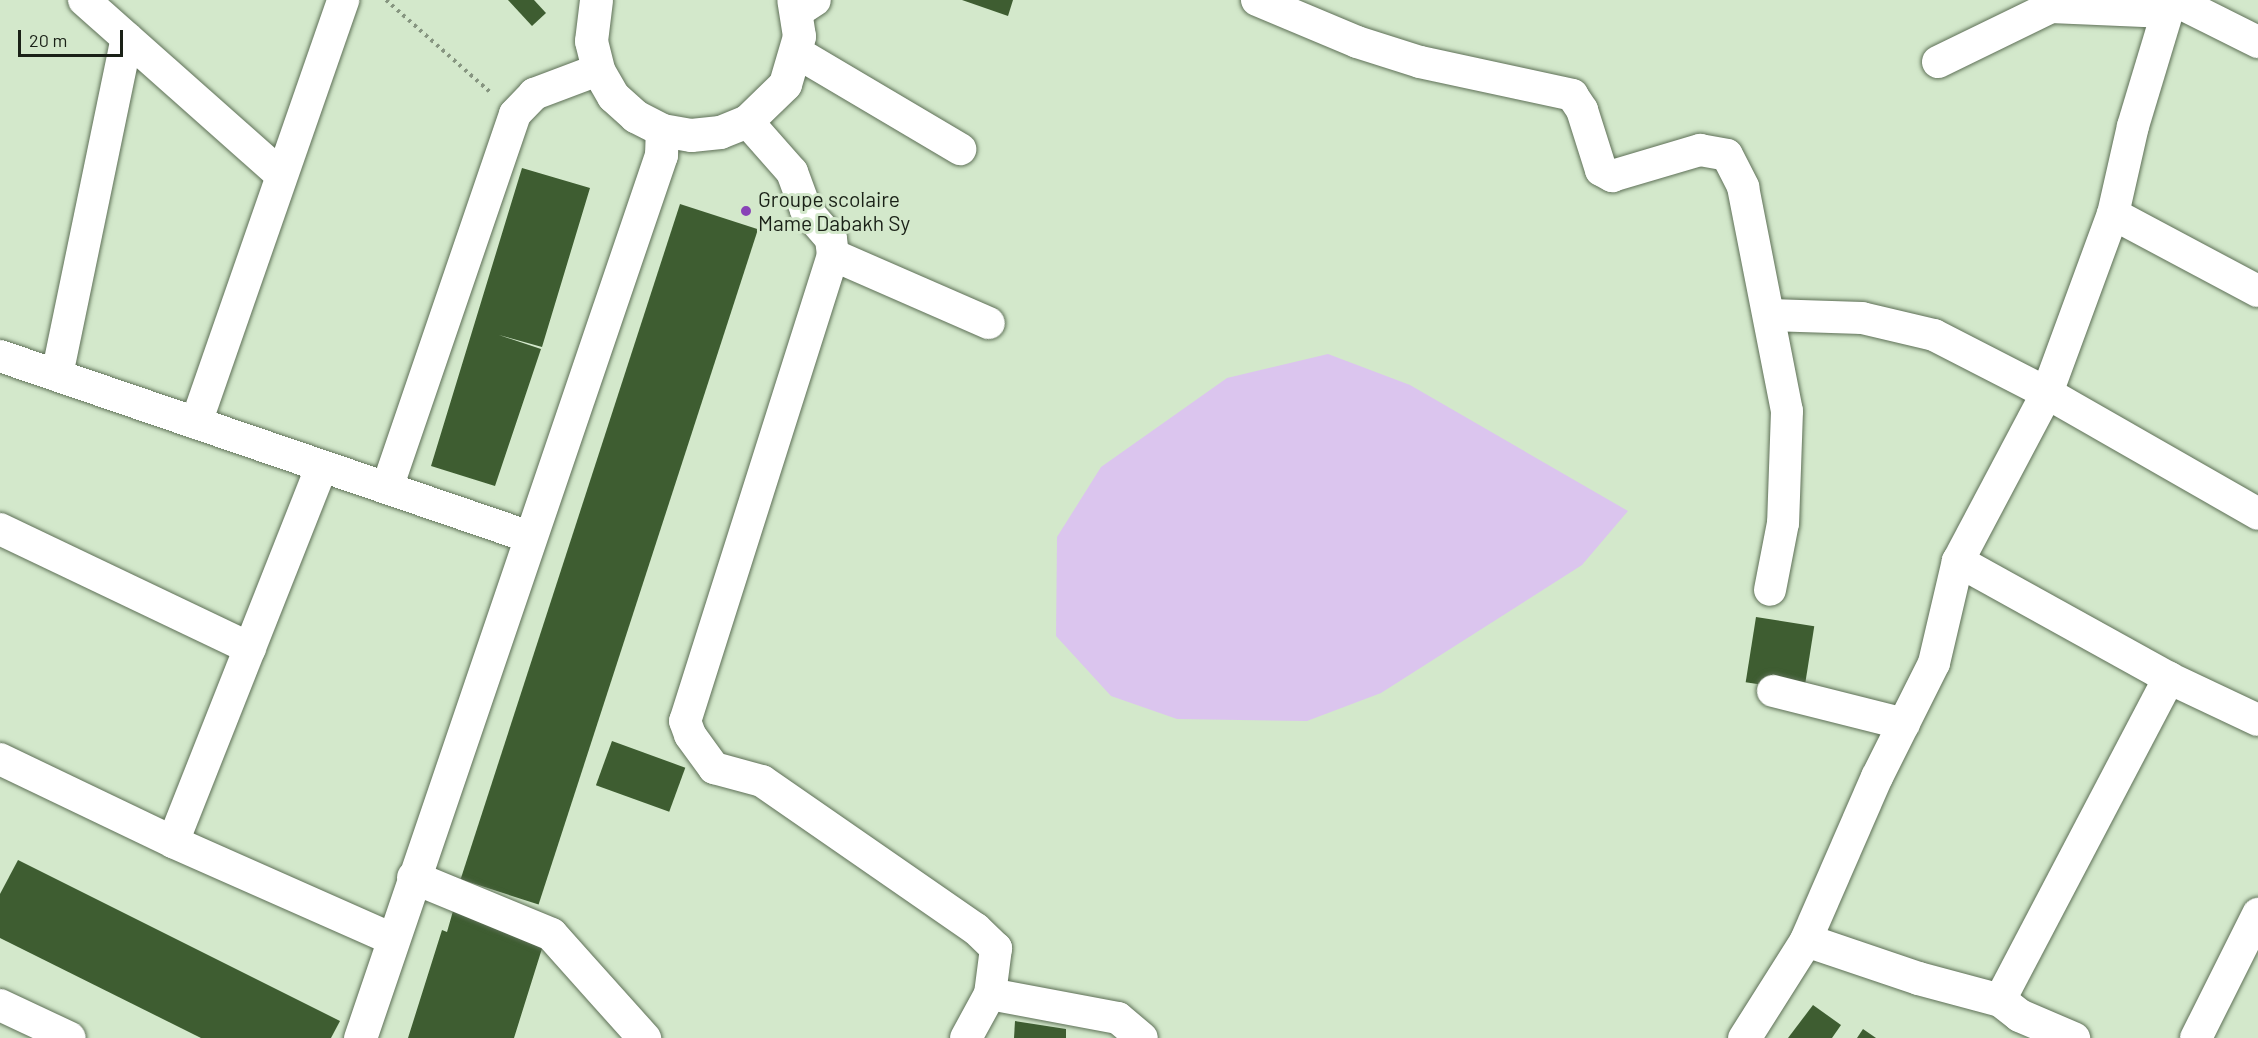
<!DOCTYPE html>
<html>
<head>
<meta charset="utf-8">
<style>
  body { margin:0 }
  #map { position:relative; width:2258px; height:1038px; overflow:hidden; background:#d3e8cb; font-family:Barlow,sans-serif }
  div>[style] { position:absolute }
  .green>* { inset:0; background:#dbc5ee }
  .building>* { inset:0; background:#3e5d31; transform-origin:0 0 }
  .path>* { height:4px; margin-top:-2px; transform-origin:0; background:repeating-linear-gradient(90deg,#869580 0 3px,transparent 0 7.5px) }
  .roads { filter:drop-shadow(0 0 2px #5e7057) drop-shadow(0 0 2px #5e7057) }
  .street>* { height:32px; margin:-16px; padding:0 16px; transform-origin:16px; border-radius:16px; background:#fff }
  .secondary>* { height:33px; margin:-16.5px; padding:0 16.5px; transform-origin:16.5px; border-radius:16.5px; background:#fff }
  .dots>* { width:16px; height:16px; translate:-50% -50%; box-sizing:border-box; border:3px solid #d3e8cb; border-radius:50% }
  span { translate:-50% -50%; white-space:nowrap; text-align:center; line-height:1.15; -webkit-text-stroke:6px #d3e8cb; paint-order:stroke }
  .poi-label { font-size:21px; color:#1a2117 }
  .left { translate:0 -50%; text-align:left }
  .scale { position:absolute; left:18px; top:30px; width:105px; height:27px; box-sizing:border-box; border:3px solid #1a2117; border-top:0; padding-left:8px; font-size:18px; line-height:21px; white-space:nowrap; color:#1a2117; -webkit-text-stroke:4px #d3e8cb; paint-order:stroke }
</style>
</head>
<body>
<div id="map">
  <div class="green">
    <i style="clip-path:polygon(1328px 354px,1410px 385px,1628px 511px,1582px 565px,1381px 693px,1307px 721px,1177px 719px,1111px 696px,1056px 636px,1057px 537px,1101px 467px,1227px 378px)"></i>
  </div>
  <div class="building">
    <i style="clip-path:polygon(508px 0,534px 0,546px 13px,532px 26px)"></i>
    <i style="clip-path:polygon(962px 0,1013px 0,1008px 16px)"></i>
    <i style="clip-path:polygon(522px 168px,590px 188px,542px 347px,499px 335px,541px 349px,495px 486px,431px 466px)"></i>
    <i style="left:680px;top:204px;width:82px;height:710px;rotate:18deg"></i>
    <i style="left:1756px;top:617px;width:59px;height:66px;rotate:9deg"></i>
    <i style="left:612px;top:741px;width:78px;height:47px;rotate:20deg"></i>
    <i style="clip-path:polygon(18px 860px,340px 1021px,331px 1038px,201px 1038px,0 938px,0 894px)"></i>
    <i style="clip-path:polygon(453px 911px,545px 939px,514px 1038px,408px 1038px,442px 930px,447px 932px)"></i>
    <i style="clip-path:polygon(1813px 1005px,1841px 1025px,1832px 1038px,1788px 1038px)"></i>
    <i style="clip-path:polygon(1015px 1021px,1066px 1029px,1066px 1038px,1014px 1038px)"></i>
    <i style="clip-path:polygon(1863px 1029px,1876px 1038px,1857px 1038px)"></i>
  </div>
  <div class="path">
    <i style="left:386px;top:0;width:140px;rotate:41.5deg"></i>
  </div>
  <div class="roads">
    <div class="street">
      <i style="left:84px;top:0;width:262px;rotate:41.6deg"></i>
      <i style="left:1257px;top:0;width:108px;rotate:22.8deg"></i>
      <i style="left:1357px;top:42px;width:66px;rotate:17.6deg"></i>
      <i style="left:1420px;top:62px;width:156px;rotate:12.2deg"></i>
      <i style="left:1572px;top:95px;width:18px;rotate:56deg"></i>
      <i style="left:1582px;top:110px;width:63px;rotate:72.4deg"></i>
      <i style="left:1601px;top:170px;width:13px;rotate:29deg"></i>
      <i style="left:1612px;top:176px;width:92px;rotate:-16.5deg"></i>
      <i style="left:1700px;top:150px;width:27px;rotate:10deg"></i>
      <i style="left:1727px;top:155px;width:36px;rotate:63deg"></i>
      <i style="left:1743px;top:187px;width:228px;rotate:78.9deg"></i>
      <i style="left:1787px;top:411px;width:112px;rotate:92deg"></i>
      <i style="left:1783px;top:523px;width:68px;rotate:101deg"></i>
      <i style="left:2174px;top:0;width:94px;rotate:26.6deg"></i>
      <i style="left:798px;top:11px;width:20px;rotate:-33deg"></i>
      <i style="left:796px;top:52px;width:191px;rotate:30.6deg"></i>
      <i style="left:1938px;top:62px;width:126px;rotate:-26deg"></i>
      <i style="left:2051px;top:7px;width:116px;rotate:2.5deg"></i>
      <i style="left:747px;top:121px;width:68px;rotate:48.6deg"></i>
      <i style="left:792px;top:172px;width:40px;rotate:69.8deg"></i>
      <i style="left:806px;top:210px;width:38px;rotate:49deg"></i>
      <i style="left:831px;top:239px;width:16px;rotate:83deg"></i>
      <i style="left:833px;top:255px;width:489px;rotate:107.6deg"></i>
      <i style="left:685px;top:721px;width:15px;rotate:70deg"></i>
      <i style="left:690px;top:735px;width:41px;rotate:54deg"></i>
      <i style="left:714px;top:768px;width:50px;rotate:15.2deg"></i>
      <i style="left:762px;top:781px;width:260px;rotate:34.7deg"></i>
      <i style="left:976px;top:929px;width:28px;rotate:44deg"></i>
      <i style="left:996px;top:948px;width:46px;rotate:97.4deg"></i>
      <i style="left:990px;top:994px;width:50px;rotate:118.6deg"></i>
      <i style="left:2113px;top:214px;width:164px;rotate:28deg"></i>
      <i style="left:833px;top:255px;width:170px;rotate:23.6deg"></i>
      <i style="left:1770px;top:315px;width:92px;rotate:1.9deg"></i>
      <i style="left:1862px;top:318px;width:74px;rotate:13.3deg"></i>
      <i style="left:1934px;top:335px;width:127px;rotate:27.2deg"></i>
      <i style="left:2047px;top:393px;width:243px;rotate:29.8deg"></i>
      <i style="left:0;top:356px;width:560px;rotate:18.86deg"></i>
      <i style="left:57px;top:375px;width:344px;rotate:-78.3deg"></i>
      <i style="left:196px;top:423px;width:448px;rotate:-70.8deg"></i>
      <i style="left:387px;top:488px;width:395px;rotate:-71.1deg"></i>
      <i style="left:515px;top:114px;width:28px;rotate:-46deg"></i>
      <i style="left:534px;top:94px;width:68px;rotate:-20.6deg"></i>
      <i style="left:0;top:529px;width:277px;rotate:25.5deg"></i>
      <i style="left:1958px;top:561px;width:241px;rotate:29deg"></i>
      <i style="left:2169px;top:678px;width:98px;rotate:25.3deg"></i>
      <i style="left:1773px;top:691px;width:135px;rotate:14.1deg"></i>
      <i style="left:0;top:759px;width:192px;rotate:25.6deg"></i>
      <i style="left:173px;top:842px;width:240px;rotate:23.9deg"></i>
      <i style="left:173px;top:842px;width:404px;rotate:-68.4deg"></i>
      <i style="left:1806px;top:940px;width:178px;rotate:-66.5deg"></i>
      <i style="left:1877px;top:777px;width:127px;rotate:-63.4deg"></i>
      <i style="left:1934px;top:663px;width:105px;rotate:-76.8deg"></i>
      <i style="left:1958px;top:561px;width:190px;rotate:-62.1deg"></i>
      <i style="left:2047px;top:393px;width:191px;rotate:-69.8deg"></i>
      <i style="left:2113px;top:214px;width:90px;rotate:-77.2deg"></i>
      <i style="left:2133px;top:126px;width:132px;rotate:-73.2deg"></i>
      <i style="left:990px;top:994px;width:130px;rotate:10.6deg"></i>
      <i style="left:1118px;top:1018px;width:31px;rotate:40deg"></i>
      <i style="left:2000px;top:1000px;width:364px;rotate:-62.3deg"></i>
      <i style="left:0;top:1005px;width:77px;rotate:25.2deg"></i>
      <i style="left:2196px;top:1038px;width:139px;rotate:-63.4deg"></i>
    </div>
    <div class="secondary">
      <i style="left:596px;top:0;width:41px;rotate:97deg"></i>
      <i style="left:591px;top:41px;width:30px;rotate:76deg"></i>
      <i style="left:598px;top:70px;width:30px;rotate:60deg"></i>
      <i style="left:613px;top:96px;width:30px;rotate:42deg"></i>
      <i style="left:635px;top:116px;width:30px;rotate:27deg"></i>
      <i style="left:662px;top:130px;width:29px;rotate:10deg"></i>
      <i style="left:691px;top:135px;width:29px;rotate:-6deg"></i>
      <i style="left:720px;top:132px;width:29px;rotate:-22deg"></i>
      <i style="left:747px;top:121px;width:53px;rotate:-44.2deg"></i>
      <i style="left:785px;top:84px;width:50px;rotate:-73.7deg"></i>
      <i style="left:799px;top:36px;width:36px;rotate:-99deg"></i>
      <i style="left:413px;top:877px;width:149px;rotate:22.4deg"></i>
      <i style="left:551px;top:934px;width:140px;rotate:48.2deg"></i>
      <i style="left:360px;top:1038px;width:933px;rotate:-71.18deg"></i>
      <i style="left:661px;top:155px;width:25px;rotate:-88deg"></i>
      <i style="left:1744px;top:1038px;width:116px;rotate:-57.7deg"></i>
      <i style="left:1806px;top:940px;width:118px;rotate:18.7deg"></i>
      <i style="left:1918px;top:978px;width:85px;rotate:15deg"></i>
      <i style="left:2000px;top:1000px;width:24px;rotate:38deg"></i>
      <i style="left:2019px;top:1015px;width:59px;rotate:23.1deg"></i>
    </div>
  </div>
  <div class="dots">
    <i style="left:746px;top:211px;background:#8843b7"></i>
  </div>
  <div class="poi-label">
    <span class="left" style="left:758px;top:211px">Groupe scolaire<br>Mame Dabakh Sy</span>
  </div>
  <div class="scale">20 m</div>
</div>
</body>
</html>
